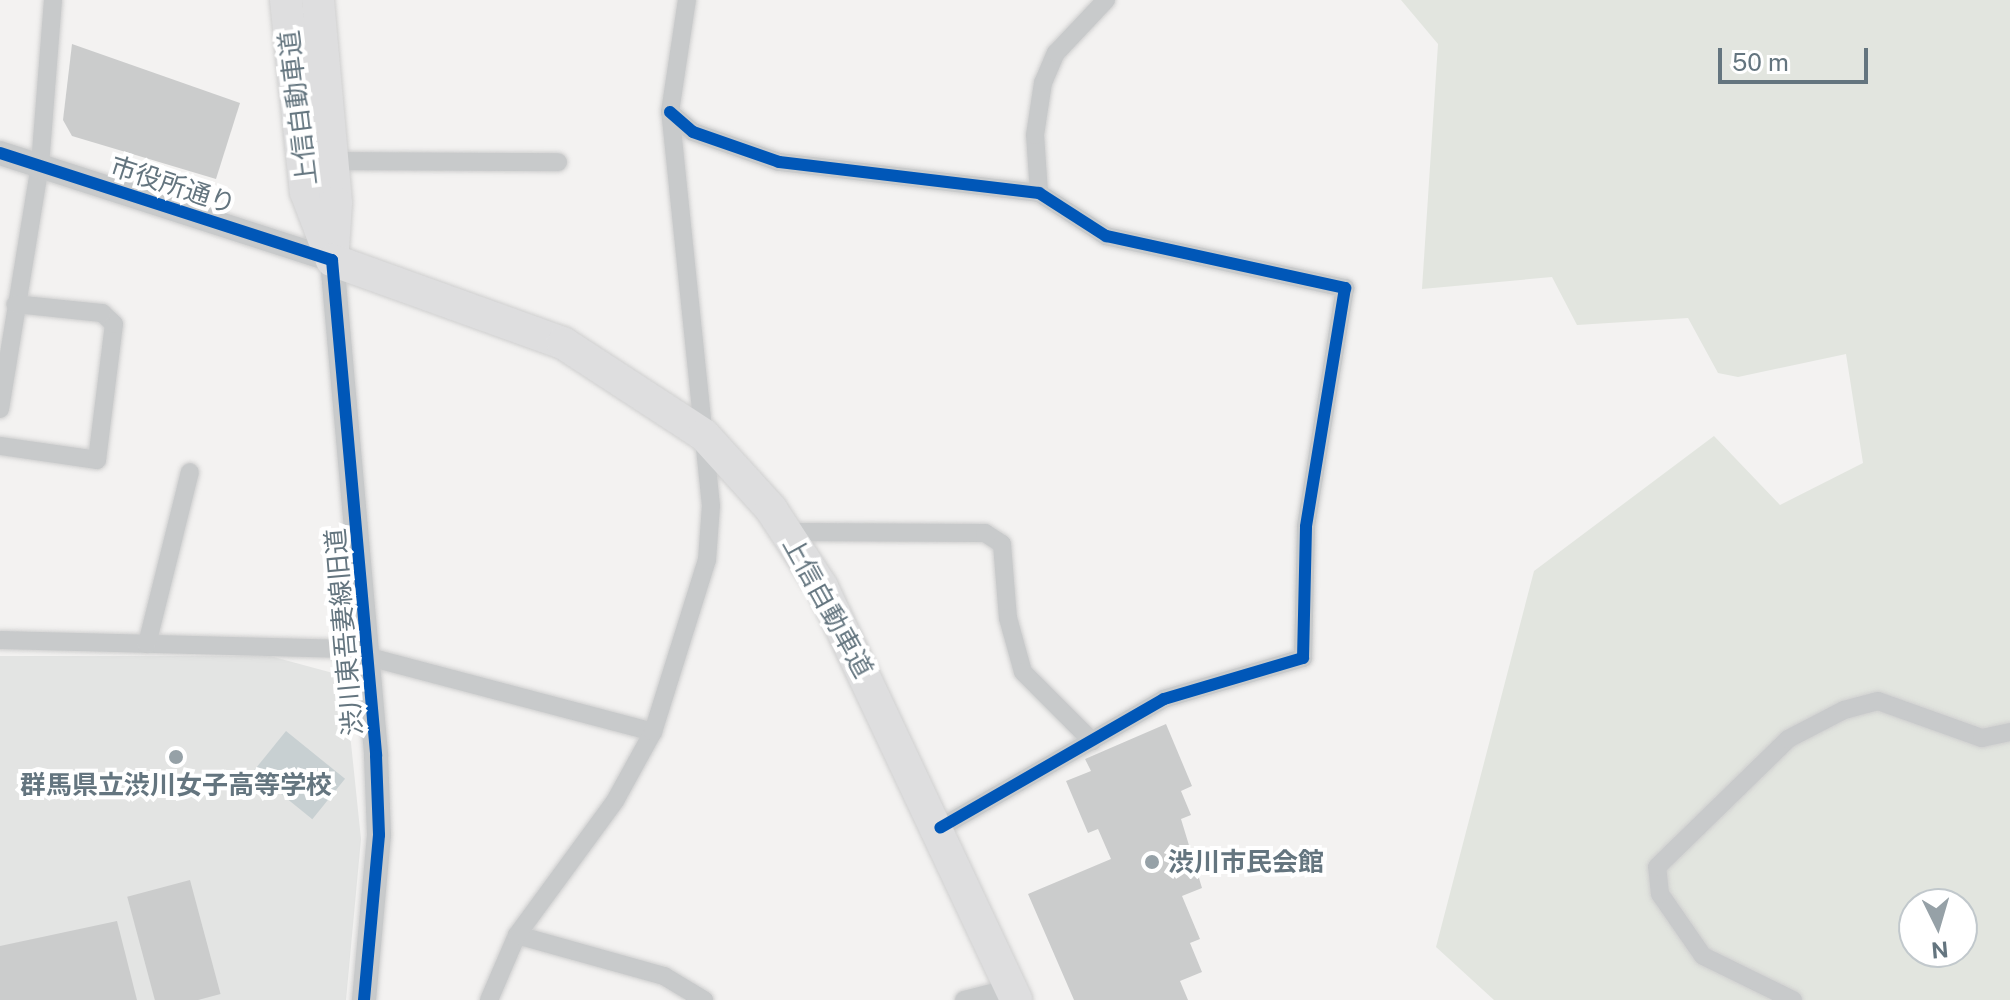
<!DOCTYPE html>
<html>
<head>
<meta charset="utf-8">
<style>
  body { margin:0 }
  #map { position:relative; width:2010px; height:1000px; overflow:hidden; background:#f3f2f1; font-family:"Public Sans","Noto Sans JP",sans-serif }
  div>[style] { position:absolute }
  .built>* { inset:0; background:#e3e4e3 }
  .green>* { inset:0; background:#e2e5df }
  .water>* { inset:0; background:#c8d0d2; transform-origin:0 0 }
  .building>* { inset:0; background:#cbcccc; transform-origin:0 0 }
  .roads { filter:drop-shadow(0 0 2px #cfcfcf) drop-shadow(0 0 2px #cfcfcf) }
  .minor>* { height:18px; margin:-9px; padding:0 9px; transform-origin:9px; border-radius:9px; background:#c8cacb }
  .tertiary>* { height:24px; margin:-12px; padding:0 12px; transform-origin:12px; border-radius:12px; background:#c8cacb }
  .trunk>* { height:32px; margin:-16px; padding:0 16px; transform-origin:16px; border-radius:16px; background:#dededf }
  .cycleway>* { height:12px; margin:-6px; padding:0 6px; transform-origin:6px; border-radius:6px; background:#0057b8 }
  .dots>* { width:22px; height:22px; translate:-50% -50%; box-sizing:border-box; border:4px solid #fff; border-radius:50% }
  span { translate:-50% -50%; white-space:nowrap; text-align:center; line-height:1.15; -webkit-text-stroke:8px #fff; paint-order:stroke }
  .street-label { font-size:26px; color:#64757f }
  .poi-label { font-size:26px; color:#64757f; font-weight:700 }
  .left { translate:0 -50%; text-align:left }
  .north { position:absolute; left:1898px; top:888px; width:80px; height:80px; box-sizing:border-box; background:#fff; border:2px solid #c1c8cc; border-radius:50%; rotate:175deg; font-size:22px; font-weight:700; line-height:32px; text-align:center; color:#64757f }
  .north::after { content:''; display:block; margin:auto; width:28px; height:36px; background:#96a1a7; clip-path:polygon(50% 0,100% 100%,50% 72%,0 100%) }
  .scale { position:absolute; left:1718px; top:48px; width:150px; height:36px; box-sizing:border-box; border:4px solid #64757f; border-top:0; padding-left:10px; font-size:24px; line-height:28px; white-space:nowrap; color:#64757f; -webkit-text-stroke:6px #fff; paint-order:stroke }
</style>
</head>
<body>
<div id="map">
  <div class="built">
    <i style="clip-path:polygon(0 656px,270px 656px,344px 676px,361px 839px,346px 1000px,0 1000px)"></i>
  </div>
  <div class="green">
    <i style="clip-path:polygon(evenodd,1401px 0,2010px 0,2010px 1000px,1494px 1000px,1436px 947px,1534px 571px,1714px 436px,1780px 505px,1863px 463px,1846px 354px,1738px 377px,1718px 373px,1688px 318px,1577px 325px,1552px 277px,1422px 289px,1438px 44px,1401px 0,1914px 904px,1962px 904px,1962px 952px,1914px 952px,1914px 904px)"></i>
  </div>
  <div class="water">
    <i style="left:286px;top:731px;width:76px;height:52px;rotate:39deg"></i>
  </div>
  <div class="building">
    <i style="clip-path:polygon(72px 44px,240px 103px,216px 179px,72px 136px,63px 120px)"></i>
    <i style="clip-path:polygon(1166px 724px,1192px 786px,1181px 791px,1191px 815px,1181px 819px,1202px 888px,1182px 896px,1200px 939px,1190px 943px,1202px 972px,1180px 981px,1188px 1000px,1074px 1000px,1028px 894px,1111px 859px,1098px 829px,1088px 833px,1066px 781px,1091px 771px,1085px 759px)"></i>
    <i style="left:190px;top:880px;width:118px;height:65px;rotate:75deg"></i>
    <i style="clip-path:polygon(117px 921px,137px 1000px,0 1000px,0 946px)"></i>
  </div>
  <div class="roads">
    <div class="minor">
      <i style="left:670px;top:112px;width:30px;rotate:41deg"></i>
      <i style="left:693px;top:132px;width:91px;rotate:19.2deg"></i>
      <i style="left:779px;top:162px;width:262px;rotate:6.8deg"></i>
      <i style="left:1039px;top:193px;width:80px;rotate:32.7deg"></i>
      <i style="left:1106px;top:236px;width:245px;rotate:12.3deg"></i>
      <i style="left:1345px;top:288px;width:242px;rotate:99.3deg"></i>
      <i style="left:1306px;top:527px;width:131px;rotate:91.3deg"></i>
      <i style="left:1303px;top:658px;width:145px;rotate:163.6deg"></i>
      <i style="left:1164px;top:699px;width:258px;rotate:150.1deg"></i>
      <i style="left:333px;top:161px;width:225px;rotate:0.3deg"></i>
      <i style="left:1039px;top:193px;width:58px;rotate:-93.9deg"></i>
      <i style="left:1035px;top:135px;width:53px;rotate:-81.3deg"></i>
      <i style="left:1043px;top:83px;width:33px;rotate:-67deg"></i>
      <i style="left:1056px;top:53px;width:73px;rotate:-46.7deg"></i>
      <i style="left:0;top:409px;width:247px;rotate:-80.7deg"></i>
      <i style="left:40px;top:165px;width:166px;rotate:-85.5deg"></i>
      <i style="left:0;top:446px;width:98px;rotate:8.2deg"></i>
      <i style="left:97px;top:460px;width:137px;rotate:-82.9deg"></i>
      <i style="left:114px;top:324px;width:16px;rotate:-137deg"></i>
      <i style="left:102px;top:313px;width:87px;rotate:-174.1deg"></i>
      <i style="left:788px;top:532px;width:197px;rotate:0.3deg"></i>
      <i style="left:985px;top:533px;width:20px;rotate:33deg"></i>
      <i style="left:1002px;top:544px;width:74px;rotate:85.4deg"></i>
      <i style="left:1008px;top:618px;width:56px;rotate:74.5deg"></i>
      <i style="left:1023px;top:672px;width:98px;rotate:45deg"></i>
      <i style="left:0;top:640px;width:339px;rotate:1.5deg"></i>
      <i style="left:339px;top:649px;width:325px;rotate:14.8deg"></i>
      <i style="left:147px;top:644px;width:177px;rotate:-76deg"></i>
      <i style="left:517px;top:935px;width:153px;rotate:15.6deg"></i>
      <i style="left:664px;top:976px;width:47px;rotate:31deg"></i>
      <i style="left:489px;top:1000px;width:71px;rotate:-66.7deg"></i>
      <i style="left:517px;top:935px;width:166px;rotate:-53.8deg"></i>
      <i style="left:615px;top:801px;width:79px;rotate:-61.2deg"></i>
      <i style="left:653px;top:732px;width:180px;rotate:-72.6deg"></i>
      <i style="left:707px;top:560px;width:54px;rotate:-85.8deg"></i>
      <i style="left:711px;top:506px;width:396px;rotate:-95.9deg"></i>
      <i style="left:670px;top:112px;width:113px;rotate:-81.4deg"></i>
      <i style="left:964px;top:1000px;width:49px;rotate:-14.3deg"></i>
      <i style="left:1793px;top:1000px;width:100px;rotate:-153.9deg"></i>
      <i style="left:1703px;top:956px;width:75px;rotate:-124.7deg"></i>
      <i style="left:1660px;top:894px;width:27px;rotate:-96deg"></i>
      <i style="left:1657px;top:867px;width:183px;rotate:-44.3deg"></i>
      <i style="left:1788px;top:739px;width:63px;rotate:-27.4deg"></i>
      <i style="left:1844px;top:710px;width:35px;rotate:-15deg"></i>
      <i style="left:1878px;top:701px;width:110px;rotate:19.6deg"></i>
      <i style="left:1982px;top:738px;width:29px;rotate:-12deg"></i>
    </div>
    <div class="tertiary">
      <i style="left:0;top:153px;width:349px;rotate:17.9deg"></i>
      <i style="left:332px;top:260px;width:498px;rotate:84.9deg"></i>
      <i style="left:376px;top:756px;width:79px;rotate:87.8deg"></i>
      <i style="left:379px;top:835px;width:166px;rotate:95.2deg"></i>
    </div>
    <div class="trunk">
      <i style="left:286px;top:0;width:193px;rotate:84.1deg"></i>
      <i style="left:306px;top:192px;width:73px;rotate:69.1deg"></i>
      <i style="left:318px;top:0;width:204px;rotate:84.9deg"></i>
      <i style="left:336px;top:203px;width:46px;rotate:93.7deg"></i>
      <i style="left:332px;top:260px;width:245px;rotate:19.8deg"></i>
      <i style="left:563px;top:343px;width:168px;rotate:33.1deg"></i>
      <i style="left:704px;top:435px;width:100px;rotate:47.8deg"></i>
      <i style="left:771px;top:509px;width:93px;rotate:56.8deg"></i>
      <i style="left:822px;top:587px;width:456px;rotate:64.8deg"></i>
    </div>
  </div>
  <div class="cycleway">
    <i style="left:670px;top:112px;width:30px;rotate:41deg"></i>
    <i style="left:693px;top:132px;width:91px;rotate:19.2deg"></i>
    <i style="left:779px;top:162px;width:262px;rotate:6.8deg"></i>
    <i style="left:1039px;top:193px;width:80px;rotate:32.7deg"></i>
    <i style="left:1106px;top:236px;width:245px;rotate:12.3deg"></i>
    <i style="left:1345px;top:288px;width:242px;rotate:99.3deg"></i>
    <i style="left:1306px;top:527px;width:131px;rotate:91.3deg"></i>
    <i style="left:1303px;top:658px;width:145px;rotate:163.6deg"></i>
    <i style="left:1164px;top:699px;width:258px;rotate:150.1deg"></i>
    <i style="left:0;top:153px;width:349px;rotate:17.9deg"></i>
    <i style="left:332px;top:260px;width:498px;rotate:84.9deg"></i>
    <i style="left:376px;top:756px;width:79px;rotate:87.8deg"></i>
    <i style="left:379px;top:835px;width:166px;rotate:95.2deg"></i>
  </div>
  <div class="dots">
    <i style="left:176px;top:757px;background:#96a1a7"></i>
    <i style="left:1152px;top:862px;background:#96a1a7"></i>
  </div>
  <div class="street-label">
    <span style="left:298px;top:108px;rotate:-97deg">上信自動車道</span>
    <span style="left:173px;top:185px;rotate:18deg">市役所通り</span>
    <span style="left:828px;top:607px;rotate:61deg">上信自動車道</span>
    <span style="left:344px;top:632px;rotate:-95deg">渋川東吾妻線旧道</span>
  </div>
  <div class="poi-label">
    <span style="left:176px;top:785px">群馬県立渋川女子高等学校</span>
    <span class="left" style="left:1168px;top:862px">渋川市民会館</span>
  </div>
  <div class="north">N</div>
  <div class="scale">50 m</div>
</div>
</body>
</html>
